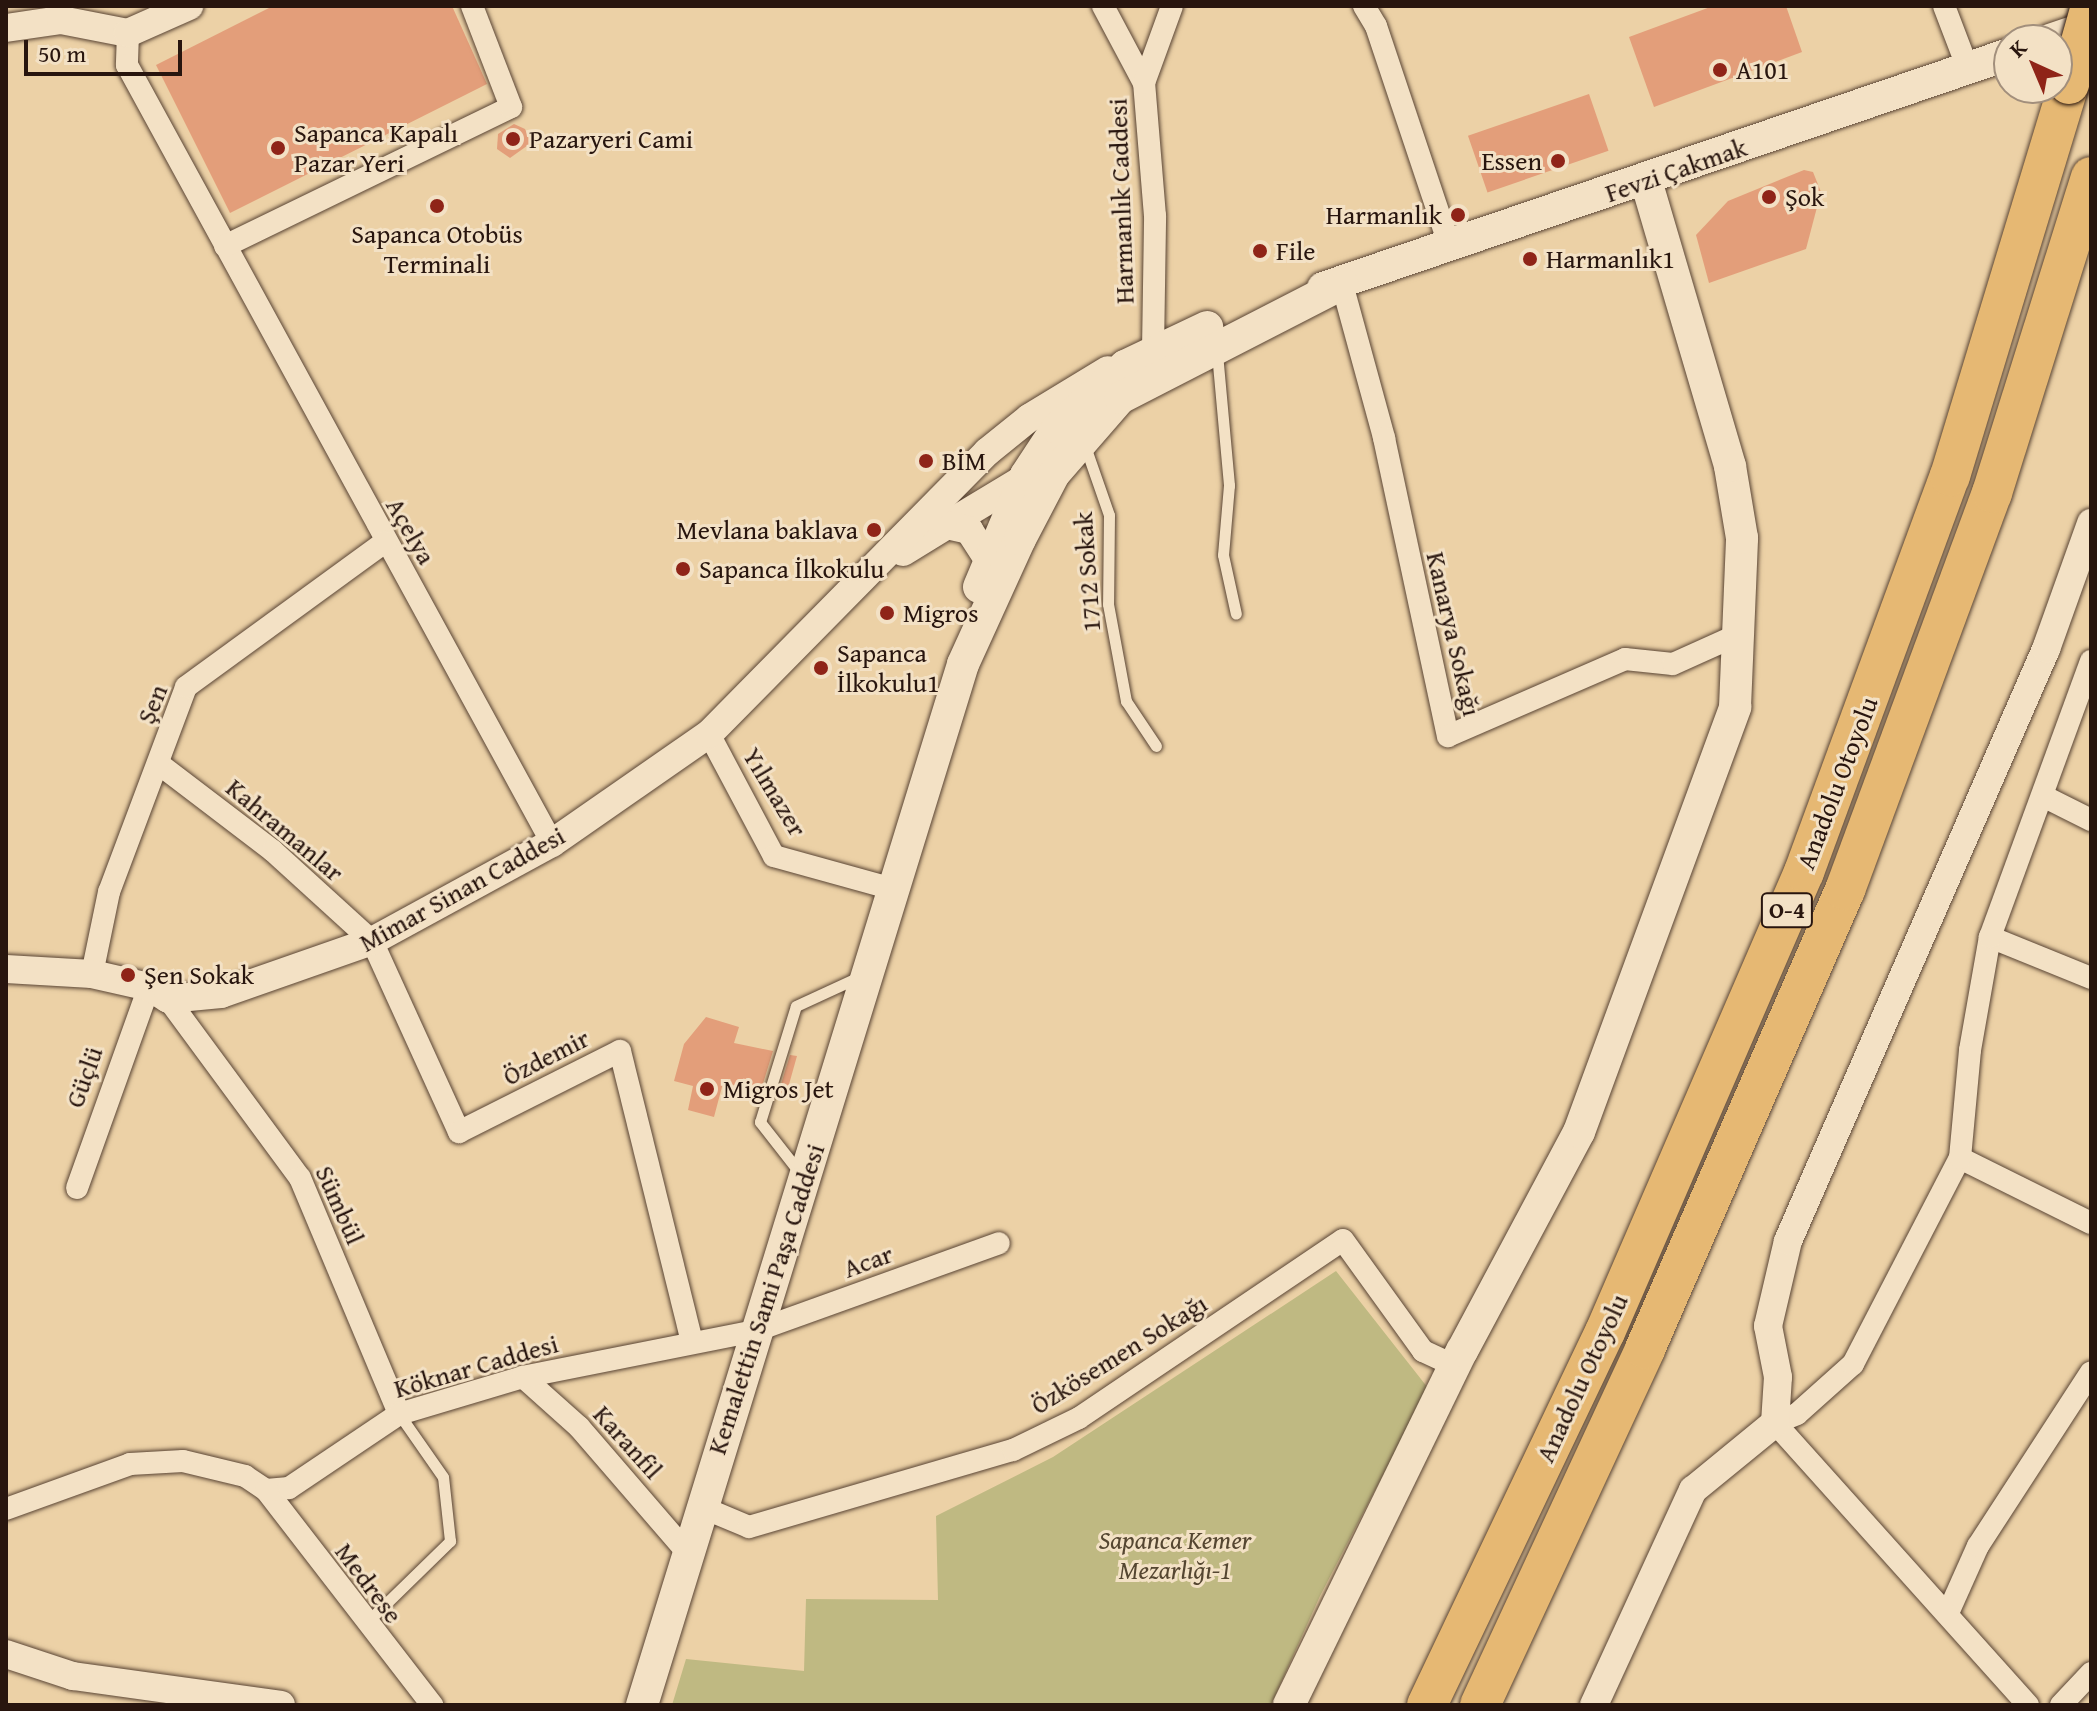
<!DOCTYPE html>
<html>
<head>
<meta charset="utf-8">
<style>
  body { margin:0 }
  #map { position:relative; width:2097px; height:1711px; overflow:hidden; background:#ecd1a6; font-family:"Gentium Book Plus",serif }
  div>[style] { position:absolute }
  .green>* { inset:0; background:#bfb982 }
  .building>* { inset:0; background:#e39e7a; transform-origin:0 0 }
  .roads { filter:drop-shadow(0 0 2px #594434) drop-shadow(0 0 2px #594434) }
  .service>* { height:11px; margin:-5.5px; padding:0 5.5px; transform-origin:5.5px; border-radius:5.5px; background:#f3e1c5 }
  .minor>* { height:22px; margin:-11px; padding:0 11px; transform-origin:11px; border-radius:11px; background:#f3e1c5 }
  .tertiary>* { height:28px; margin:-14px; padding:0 14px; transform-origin:14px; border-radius:14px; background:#f3e1c5 }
  .secondary>* { height:32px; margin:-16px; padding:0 16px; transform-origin:16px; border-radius:16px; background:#f3e1c5 }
  .motorway>* { height:40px; margin:-20px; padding:0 20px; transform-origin:20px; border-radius:20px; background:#e6b873 }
  .bridges { filter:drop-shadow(0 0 2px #28150e) drop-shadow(0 0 2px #28150e) }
  .motorway-bridge>* { height:40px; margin:-20px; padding:0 20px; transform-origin:20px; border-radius:20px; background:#e6b873 }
  .dots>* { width:22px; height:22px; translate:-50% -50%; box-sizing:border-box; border:4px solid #f3e1c5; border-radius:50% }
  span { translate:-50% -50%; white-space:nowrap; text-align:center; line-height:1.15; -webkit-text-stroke:6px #f3e1c5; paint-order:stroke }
  .shield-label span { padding:2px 6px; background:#f3e1c5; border:2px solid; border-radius:6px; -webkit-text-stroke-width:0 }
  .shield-label { font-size:24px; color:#28150e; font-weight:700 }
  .poi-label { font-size:26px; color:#28150e }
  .left { translate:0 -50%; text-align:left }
  .right { translate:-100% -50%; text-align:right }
  .street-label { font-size:26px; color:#28150e }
  .park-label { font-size:26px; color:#554631; font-style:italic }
  .frame { position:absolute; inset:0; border:8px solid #28150e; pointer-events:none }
  .north { position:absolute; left:1993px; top:24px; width:80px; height:80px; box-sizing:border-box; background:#f3e1c5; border:2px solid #a28f7c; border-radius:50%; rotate:316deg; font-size:22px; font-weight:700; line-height:32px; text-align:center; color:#28150e }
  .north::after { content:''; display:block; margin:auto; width:28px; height:36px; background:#8f2418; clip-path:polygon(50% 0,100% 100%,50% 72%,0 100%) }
  .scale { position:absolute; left:24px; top:40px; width:158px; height:36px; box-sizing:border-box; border:4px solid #28150e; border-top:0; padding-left:10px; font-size:24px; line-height:28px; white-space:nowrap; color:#28150e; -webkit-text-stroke:6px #f3e1c5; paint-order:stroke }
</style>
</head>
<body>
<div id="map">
  <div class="green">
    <i style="clip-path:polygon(1336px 1271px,1428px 1388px,1320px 1596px,1271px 1705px,672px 1705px,686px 1659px,804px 1671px,806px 1599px,938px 1600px,936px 1516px,1053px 1457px)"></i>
  </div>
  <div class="building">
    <i style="clip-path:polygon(273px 6px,452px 6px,487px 84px,230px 213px,156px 65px)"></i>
    <i style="clip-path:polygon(1713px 6px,1786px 6px,1802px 52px,1654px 107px,1629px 37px)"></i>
    <i style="left:1589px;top:94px;width:60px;height:128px;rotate:71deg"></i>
    <i style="clip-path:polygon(514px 124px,525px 129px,531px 143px,510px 158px,497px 149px,498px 134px)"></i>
    <i style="clip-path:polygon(1804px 170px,1813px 172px,1821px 192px,1806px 249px,1709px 283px,1696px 235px,1728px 201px)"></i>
    <i style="clip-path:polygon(706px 1017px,739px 1027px,734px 1043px,773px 1051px,761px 1090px,723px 1083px,714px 1117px,688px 1110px,693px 1086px,674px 1081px,684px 1044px)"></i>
    <i style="clip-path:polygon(790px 1055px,797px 1056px,786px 1095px,778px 1094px)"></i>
  </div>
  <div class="roads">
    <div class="service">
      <i style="left:1217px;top:353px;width:133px;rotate:84.8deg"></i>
      <i style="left:1229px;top:485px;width:70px;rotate:94.9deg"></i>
      <i style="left:1223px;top:555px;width:60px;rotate:77.6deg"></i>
      <i style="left:1085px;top:446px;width:73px;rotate:70.8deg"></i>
      <i style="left:1109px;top:515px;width:89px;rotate:90.6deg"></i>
      <i style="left:1108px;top:604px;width:99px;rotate:79.5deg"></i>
      <i style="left:1126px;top:701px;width:54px;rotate:56.3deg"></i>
      <i style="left:800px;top:1173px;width:65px;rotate:-128.1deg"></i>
      <i style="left:760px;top:1122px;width:121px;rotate:-72.8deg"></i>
      <i style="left:796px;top:1006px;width:69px;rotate:-24.7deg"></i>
      <i style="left:365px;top:1624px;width:119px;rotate:-44.3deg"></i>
      <i style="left:450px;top:1541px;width:64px;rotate:-96.2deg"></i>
      <i style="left:443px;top:1477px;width:77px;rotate:-124.9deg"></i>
    </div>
    <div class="minor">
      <i style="left:1103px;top:6px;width:87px;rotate:62deg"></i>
      <i style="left:1364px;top:6px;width:23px;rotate:59deg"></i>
      <i style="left:1376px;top:26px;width:233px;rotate:71.5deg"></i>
      <i style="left:1944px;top:6px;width:67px;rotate:69.1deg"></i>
      <i style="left:128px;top:33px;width:32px;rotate:92deg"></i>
      <i style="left:127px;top:65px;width:887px;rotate:61.35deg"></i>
      <i style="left:225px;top:246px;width:318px;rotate:-25.9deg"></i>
      <i style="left:511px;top:107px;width:108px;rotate:-111.1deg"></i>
      <i style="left:1342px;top:284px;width:160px;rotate:74.7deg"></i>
      <i style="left:1384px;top:438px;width:305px;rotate:77.9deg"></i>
      <i style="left:1448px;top:736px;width:193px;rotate:-23.5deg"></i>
      <i style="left:1625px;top:659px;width:48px;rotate:5.9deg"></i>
      <i style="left:1673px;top:664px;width:76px;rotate:-24.2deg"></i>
      <i style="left:1153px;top:350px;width:134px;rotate:-89.1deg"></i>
      <i style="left:1155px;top:216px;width:133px;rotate:-94.7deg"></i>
      <i style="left:1144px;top:83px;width:82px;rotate:-70deg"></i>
      <i style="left:709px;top:734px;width:138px;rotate:62deg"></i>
      <i style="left:774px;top:856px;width:128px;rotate:15.5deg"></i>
      <i style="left:159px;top:764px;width:143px;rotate:37.3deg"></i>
      <i style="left:273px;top:851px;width:134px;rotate:42.3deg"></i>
      <i style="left:372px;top:941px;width:210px;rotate:65.5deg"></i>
      <i style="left:459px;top:1132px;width:180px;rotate:-26.7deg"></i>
      <i style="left:620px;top:1051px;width:300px;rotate:76.1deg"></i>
      <i style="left:2043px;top:796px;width:54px;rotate:26.6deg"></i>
      <i style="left:1990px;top:937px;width:109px;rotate:22.1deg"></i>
      <i style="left:92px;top:974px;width:84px;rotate:-78.3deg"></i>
      <i style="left:109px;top:892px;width:219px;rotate:-69.4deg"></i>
      <i style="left:186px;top:687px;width:246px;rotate:-36.1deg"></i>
      <i style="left:168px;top:999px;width:222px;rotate:53.6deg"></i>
      <i style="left:300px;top:1178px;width:256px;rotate:67.2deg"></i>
      <i style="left:1960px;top:1158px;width:146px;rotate:26.4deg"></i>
      <i style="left:77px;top:1188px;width:214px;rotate:-70.3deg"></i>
      <i style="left:523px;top:1377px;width:75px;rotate:41.8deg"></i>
      <i style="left:579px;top:1427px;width:162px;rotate:49.2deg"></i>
      <i style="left:266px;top:1490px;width:272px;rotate:52.3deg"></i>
      <i style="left:699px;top:1506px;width:54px;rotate:22.8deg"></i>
      <i style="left:749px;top:1527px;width:275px;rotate:-16.3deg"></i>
      <i style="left:1013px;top:1450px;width:73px;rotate:-25.9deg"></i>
      <i style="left:1079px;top:1418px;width:318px;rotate:-34deg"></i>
      <i style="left:1343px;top:1240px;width:137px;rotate:54.2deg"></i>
      <i style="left:1423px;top:1351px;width:35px;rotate:25deg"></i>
      <i style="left:6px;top:1509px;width:132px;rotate:-19.9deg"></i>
      <i style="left:130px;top:1464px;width:53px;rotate:-3.2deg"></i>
      <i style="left:183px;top:1461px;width:64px;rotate:13.6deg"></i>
      <i style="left:245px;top:1476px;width:25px;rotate:34deg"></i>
      <i style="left:266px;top:1490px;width:23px;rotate:-5deg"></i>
      <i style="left:289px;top:1488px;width:133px;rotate:-33.9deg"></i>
      <i style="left:399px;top:1414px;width:129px;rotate:-16.6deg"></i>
      <i style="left:523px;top:1377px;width:237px;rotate:-11.2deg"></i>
      <i style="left:755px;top:1331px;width:259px;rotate:-19.8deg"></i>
      <i style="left:1948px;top:1613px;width:73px;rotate:-65.9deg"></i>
      <i style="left:1978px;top:1546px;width:207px;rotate:-57deg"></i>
      <i style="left:2028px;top:1705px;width:379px;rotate:-131.9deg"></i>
      <i style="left:1775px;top:1423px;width:24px;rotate:-22deg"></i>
      <i style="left:1797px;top:1414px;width:75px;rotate:-41.8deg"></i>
      <i style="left:1853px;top:1364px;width:232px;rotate:-62.6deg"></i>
      <i style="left:1960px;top:1158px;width:108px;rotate:-84.7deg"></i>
      <i style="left:1970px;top:1050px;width:115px;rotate:-80deg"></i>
      <i style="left:1990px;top:937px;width:294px;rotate:-69.9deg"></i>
      <i style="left:2061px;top:1705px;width:44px;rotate:-46.8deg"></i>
    </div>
    <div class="tertiary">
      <i style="left:6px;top:28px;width:56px;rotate:-8.3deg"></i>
      <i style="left:61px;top:20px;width:68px;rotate:11deg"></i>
      <i style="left:128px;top:33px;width:67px;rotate:-23.9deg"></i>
      <i style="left:947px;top:525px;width:103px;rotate:-31.1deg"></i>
      <i style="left:903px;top:552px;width:52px;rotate:-31.5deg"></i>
      <i style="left:947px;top:525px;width:23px;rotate:13deg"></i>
      <i style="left:969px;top:530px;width:35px;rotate:57deg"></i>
      <i style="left:6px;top:969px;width:86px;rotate:3.3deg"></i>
      <i style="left:92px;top:974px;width:58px;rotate:12.8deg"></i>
      <i style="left:149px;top:987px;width:22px;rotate:32deg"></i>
      <i style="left:168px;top:999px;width:53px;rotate:-5.4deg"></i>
      <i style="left:221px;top:994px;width:160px;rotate:-19.3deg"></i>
      <i style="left:372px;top:941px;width:205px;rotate:-28.6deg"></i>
      <i style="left:552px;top:843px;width:191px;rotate:-34.8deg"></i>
      <i style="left:709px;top:734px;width:396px;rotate:-45.4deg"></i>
      <i style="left:987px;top:452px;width:54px;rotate:-39deg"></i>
      <i style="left:1029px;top:418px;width:92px;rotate:-31.3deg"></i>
      <i style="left:6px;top:1654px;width:71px;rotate:18.2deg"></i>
      <i style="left:73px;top:1676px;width:210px;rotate:7.9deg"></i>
      <i style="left:1594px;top:1705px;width:237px;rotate:-65.3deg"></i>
      <i style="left:1693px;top:1490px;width:106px;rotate:-39.3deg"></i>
      <i style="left:1775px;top:1423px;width:46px;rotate:-86.3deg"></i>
      <i style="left:1778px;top:1377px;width:52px;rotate:-101.1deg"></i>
      <i style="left:1768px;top:1326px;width:87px;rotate:-76.8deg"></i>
      <i style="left:1788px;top:1241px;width:646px;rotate:-66.45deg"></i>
      <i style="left:2046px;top:649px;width:134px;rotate:-70.3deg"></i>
    </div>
    <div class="secondary">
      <i style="left:2050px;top:40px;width:43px;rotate:-18.9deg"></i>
      <i style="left:1323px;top:288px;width:725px;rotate:-18.83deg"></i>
      <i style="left:979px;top:587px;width:121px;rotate:-67.2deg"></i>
      <i style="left:1026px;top:475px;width:56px;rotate:-56.6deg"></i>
      <i style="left:1057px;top:428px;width:92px;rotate:-42.4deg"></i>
      <i style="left:1125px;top:366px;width:91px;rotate:-25.4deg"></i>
      <i style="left:642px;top:1705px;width:1089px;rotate:-72.86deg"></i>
      <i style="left:963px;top:664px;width:137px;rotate:-65.5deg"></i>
      <i style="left:1020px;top:539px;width:73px;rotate:-62.4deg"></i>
      <i style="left:1054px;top:474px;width:101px;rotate:-49deg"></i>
      <i style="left:1120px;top:398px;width:250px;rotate:-27.2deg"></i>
      <i style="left:1289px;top:1705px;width:394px;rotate:-64deg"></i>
      <i style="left:1462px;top:1351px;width:248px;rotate:-61.9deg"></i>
      <i style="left:1579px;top:1132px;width:453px;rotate:-69.8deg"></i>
      <i style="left:1735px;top:707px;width:169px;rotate:-87.6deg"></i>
      <i style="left:1742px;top:538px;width:73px;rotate:-99.5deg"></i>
      <i style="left:1730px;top:466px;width:297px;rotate:-106.4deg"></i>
    </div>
    <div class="motorway">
      <i style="left:1427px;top:1705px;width:413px;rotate:-64.5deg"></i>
      <i style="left:1605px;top:1332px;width:501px;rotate:-66.61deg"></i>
      <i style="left:1804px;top:872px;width:422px;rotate:-69.8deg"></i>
      <i style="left:1950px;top:476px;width:410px;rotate:-73.1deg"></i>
      <i style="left:1480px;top:1705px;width:392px;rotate:-65.1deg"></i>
      <i style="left:1645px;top:1349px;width:501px;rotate:-66.46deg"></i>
      <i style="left:1845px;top:890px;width:423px;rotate:-69.7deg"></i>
      <i style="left:1992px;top:493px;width:331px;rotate:-72.6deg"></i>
    </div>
  </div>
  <div class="bridges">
    <div class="motorway-bridge">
      <i style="left:2069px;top:84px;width:81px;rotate:-74.2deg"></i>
    </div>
  </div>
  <div class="dots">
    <i style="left:1720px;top:70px;background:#8f2418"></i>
    <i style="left:513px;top:139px;background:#8f2418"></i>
    <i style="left:278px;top:148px;background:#8f2418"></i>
    <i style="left:1558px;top:161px;background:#8f2418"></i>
    <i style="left:1769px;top:197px;background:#8f2418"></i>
    <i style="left:437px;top:206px;background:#8f2418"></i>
    <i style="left:1458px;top:215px;background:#8f2418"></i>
    <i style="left:1260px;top:251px;background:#8f2418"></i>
    <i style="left:1530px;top:259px;background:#8f2418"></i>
    <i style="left:926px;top:461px;background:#8f2418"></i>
    <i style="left:874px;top:530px;background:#8f2418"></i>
    <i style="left:683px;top:569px;background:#8f2418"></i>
    <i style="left:887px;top:613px;background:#8f2418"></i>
    <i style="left:821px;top:668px;background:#8f2418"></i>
    <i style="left:128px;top:975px;background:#8f2418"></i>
    <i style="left:707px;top:1089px;background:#8f2418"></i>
  </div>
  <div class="shield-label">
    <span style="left:1787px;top:910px">O-4</span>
  </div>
  <div class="poi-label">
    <span class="left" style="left:1736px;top:70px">A101</span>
    <span class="left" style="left:294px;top:148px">Sapanca Kapalı<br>Pazar Yeri</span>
    <span class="left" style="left:529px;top:139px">Pazaryeri Cami</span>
    <span class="right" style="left:1542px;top:161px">Essen</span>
    <span class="left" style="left:1785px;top:197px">Şok</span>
    <span class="right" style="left:1442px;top:215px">Harmanlık</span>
    <span style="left:437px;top:249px">Sapanca Otobüs<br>Terminali</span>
    <span class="left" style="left:1276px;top:251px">File</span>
    <span class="left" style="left:1546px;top:259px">Harmanlık1</span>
    <span class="left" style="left:942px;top:461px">BİM</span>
    <span class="right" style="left:858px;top:530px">Mevlana baklava</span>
    <span class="left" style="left:699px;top:569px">Sapanca İlkokulu</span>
    <span class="left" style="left:903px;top:613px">Migros</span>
    <span class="left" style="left:837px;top:668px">Sapanca<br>İlkokulu1</span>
    <span class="left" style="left:144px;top:975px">Şen Sokak</span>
    <span class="left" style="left:723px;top:1089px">Migros Jet</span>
  </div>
  <div class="street-label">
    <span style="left:1676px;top:170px;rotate:-19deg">Fevzi Çakmak</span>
    <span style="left:1121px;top:201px;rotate:-92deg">Harmanlık Caddesi</span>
    <span style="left:411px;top:531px;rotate:60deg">Açelya</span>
    <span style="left:1087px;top:572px;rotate:-94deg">1712 Sokak</span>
    <span style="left:1454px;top:634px;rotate:77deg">Kanarya Sokağı</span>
    <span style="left:152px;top:704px;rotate:-68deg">Şen</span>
    <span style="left:1837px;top:783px;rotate:-69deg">Anadolu Otoyolu</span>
    <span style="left:775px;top:792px;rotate:59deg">Yılmazer</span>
    <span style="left:285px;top:830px;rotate:40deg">Kahramanlar</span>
    <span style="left:462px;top:889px;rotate:-29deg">Mimar Sinan Caddesi</span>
    <span style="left:546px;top:1057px;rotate:-27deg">Özdemir</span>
    <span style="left:84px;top:1077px;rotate:-70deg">Güçlü</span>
    <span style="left:340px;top:1205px;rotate:66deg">Sümbül</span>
    <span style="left:868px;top:1261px;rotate:-20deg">Acar</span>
    <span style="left:766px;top:1299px;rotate:-72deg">Kemalettin Sami Paşa Caddesi</span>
    <span style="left:1119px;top:1354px;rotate:-32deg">Özkösemen Sokağı</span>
    <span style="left:476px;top:1366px;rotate:-16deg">Köknar Caddesi</span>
    <span style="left:1582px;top:1378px;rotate:-65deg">Anadolu Otoyolu</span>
    <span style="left:628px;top:1442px;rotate:48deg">Karanfil</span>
    <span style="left:369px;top:1583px;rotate:53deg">Medrese</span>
  </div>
  <div class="park-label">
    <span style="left:1175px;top:1555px">Sapanca Kemer<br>Mezarlığı-1</span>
  </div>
  <div class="frame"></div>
  <div class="north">K</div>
  <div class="scale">50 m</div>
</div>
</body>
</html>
